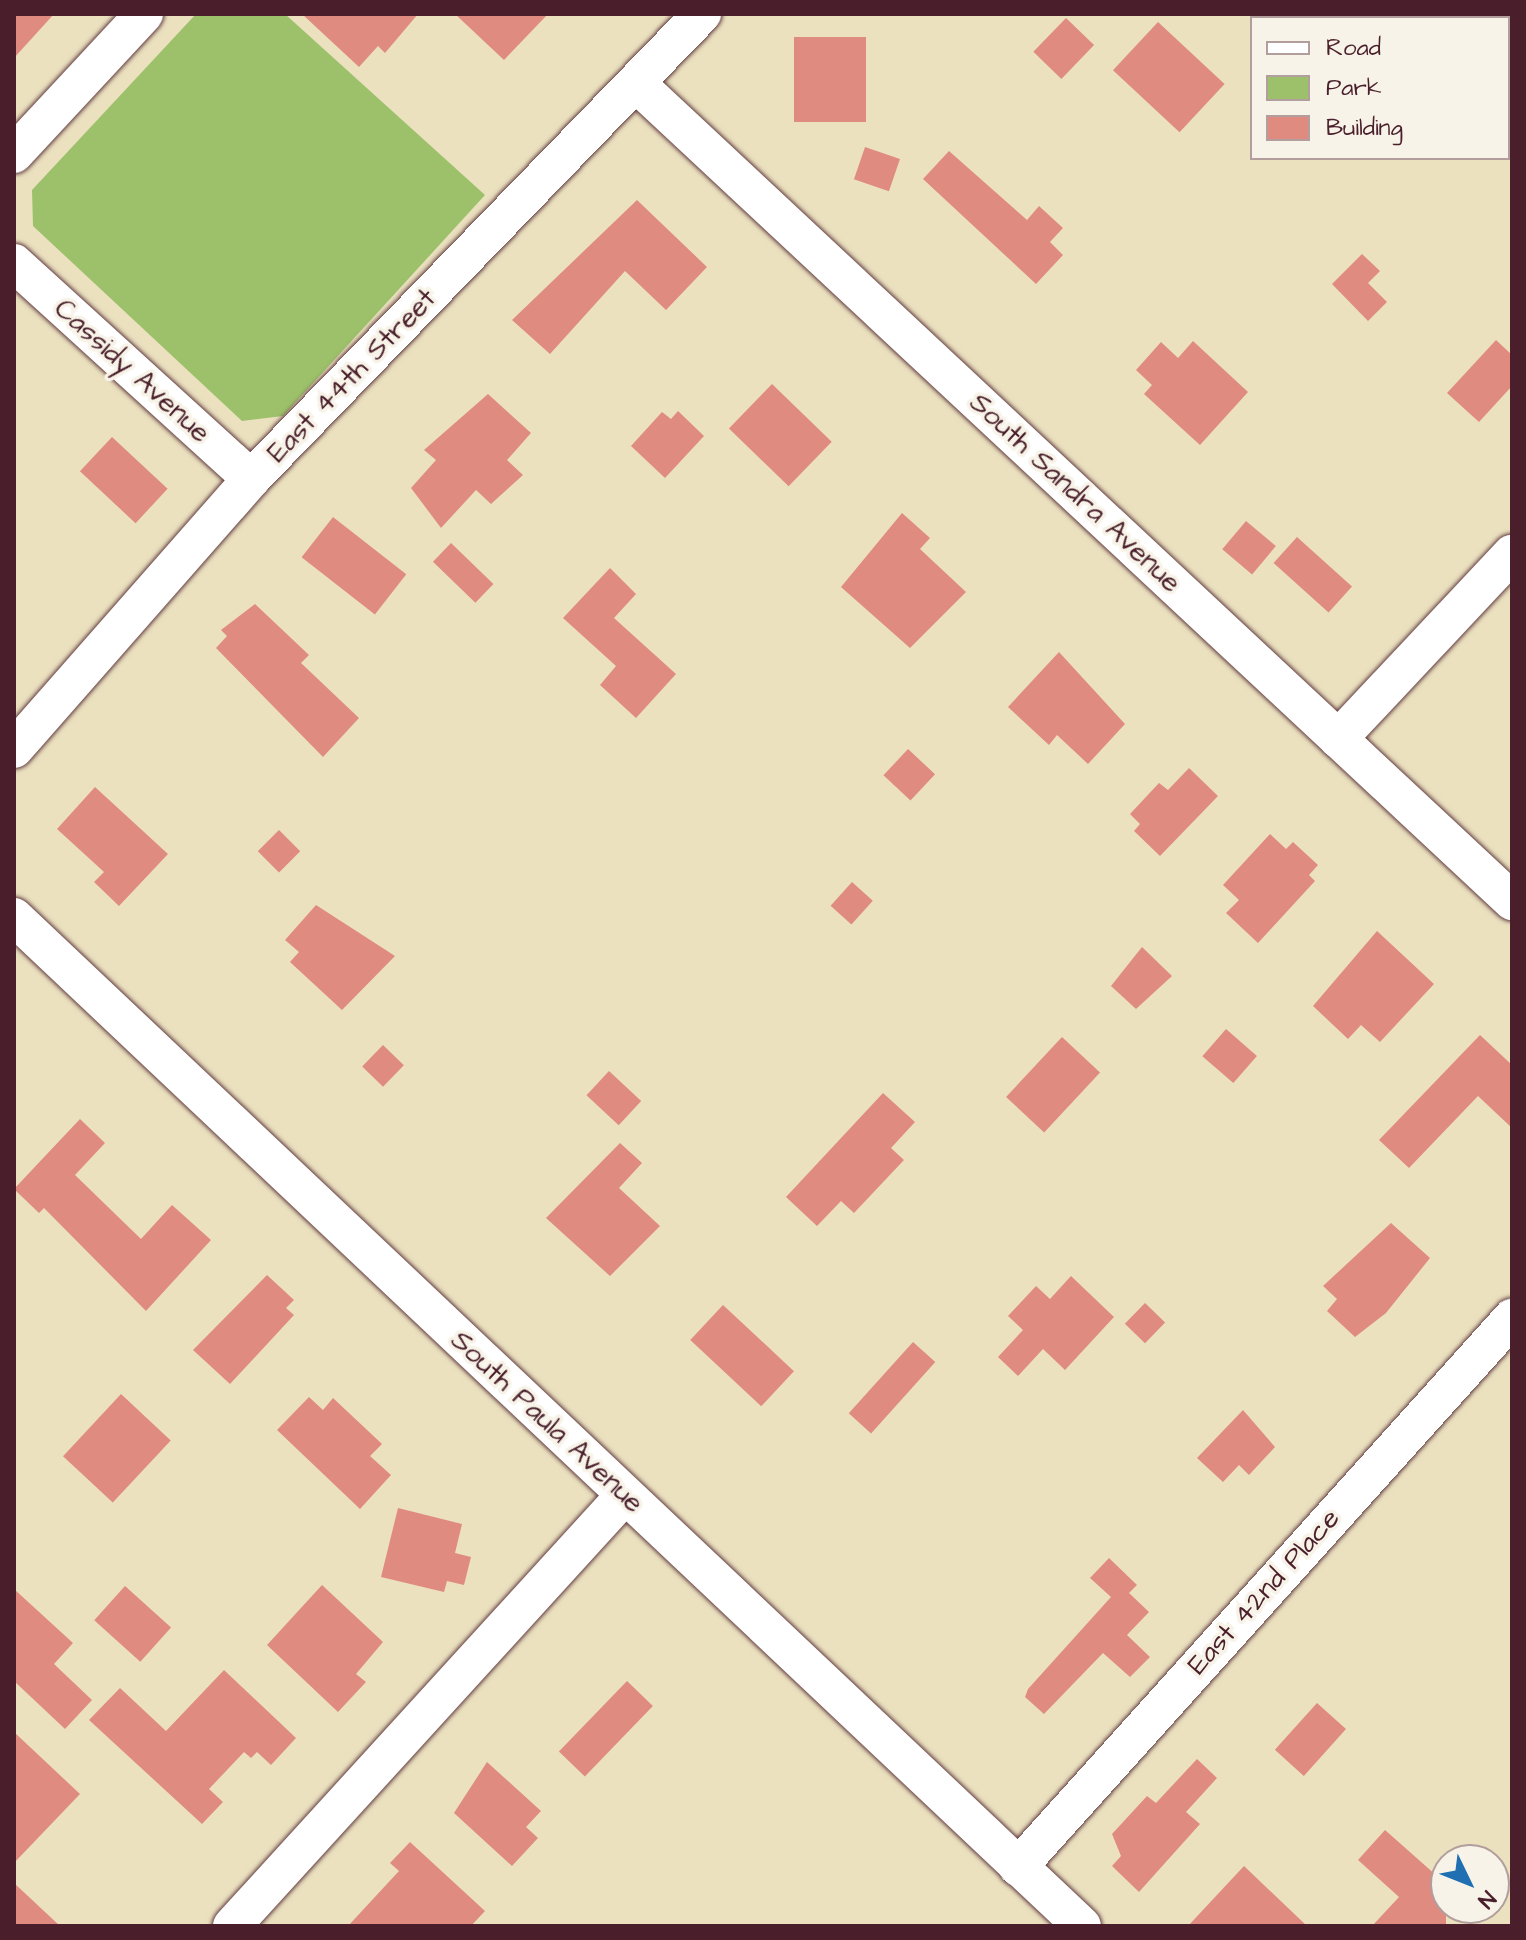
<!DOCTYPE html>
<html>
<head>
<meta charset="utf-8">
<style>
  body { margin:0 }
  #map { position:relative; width:1526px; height:1940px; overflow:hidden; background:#ebe1bf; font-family:"Architects Daughter",sans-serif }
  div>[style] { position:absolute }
  .green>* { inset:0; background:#9dc16b }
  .building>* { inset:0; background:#e08b80; transform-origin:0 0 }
  .roads { filter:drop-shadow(0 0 2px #623c41) drop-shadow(0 0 2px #623c41) }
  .minor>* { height:38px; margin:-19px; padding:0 19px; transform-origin:19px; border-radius:19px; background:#fff }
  span { translate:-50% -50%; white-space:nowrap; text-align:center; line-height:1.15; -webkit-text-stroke:7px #f7f3e8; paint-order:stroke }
  .street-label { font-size:28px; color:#4a1f2b }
  .frame { position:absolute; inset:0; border:16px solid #4a1f2b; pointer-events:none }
  .legend { position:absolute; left:1250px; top:16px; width:260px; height:144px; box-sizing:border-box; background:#f7f3e8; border:2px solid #b29e9c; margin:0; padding:10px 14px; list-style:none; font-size:24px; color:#4a1f2b }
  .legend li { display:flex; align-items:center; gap:16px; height:40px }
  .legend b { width:40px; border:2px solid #b29e9c }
  .north { position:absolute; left:1430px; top:1844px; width:80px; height:80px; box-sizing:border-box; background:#f7f3e8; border:2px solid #b29e9c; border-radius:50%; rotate:133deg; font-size:22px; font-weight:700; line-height:32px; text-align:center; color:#4a1f2b }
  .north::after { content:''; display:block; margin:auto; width:28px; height:36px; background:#1f6fb2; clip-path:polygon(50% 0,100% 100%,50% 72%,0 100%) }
</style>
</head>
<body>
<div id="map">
  <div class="green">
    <i style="clip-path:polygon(196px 14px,285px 14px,485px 195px,283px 416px,242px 421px,33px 226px,32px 190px)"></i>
  </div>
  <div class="building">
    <i style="clip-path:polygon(14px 14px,54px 14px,14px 58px)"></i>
    <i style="clip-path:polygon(302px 14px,418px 14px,385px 53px,378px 46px,359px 67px)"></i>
    <i style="clip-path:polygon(455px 14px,548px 14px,504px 60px)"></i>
    <i style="left:1066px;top:18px;width:39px;height:47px;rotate:44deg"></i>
    <i style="left:1158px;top:22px;width:91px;height:66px;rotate:43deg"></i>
    <i style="left:794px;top:37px;width:72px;height:85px"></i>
    <i style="left:865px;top:147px;width:37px;height:34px;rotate:19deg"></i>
    <i style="clip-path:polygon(949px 151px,1027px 220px,1039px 206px,1063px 228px,1050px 242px,1063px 255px,1036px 284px,923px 179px)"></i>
    <i style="clip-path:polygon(637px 200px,707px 267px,666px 310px,625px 271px,550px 354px,512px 320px)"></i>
    <i style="clip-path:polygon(1362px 254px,1380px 271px,1368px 283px,1387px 302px,1368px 321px,1332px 284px)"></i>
    <i style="clip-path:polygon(1496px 340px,1512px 355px,1512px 386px,1479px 422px,1447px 393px)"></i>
    <i style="clip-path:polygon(1193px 341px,1248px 392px,1200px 445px,1144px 394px,1152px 385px,1136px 370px,1161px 342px,1178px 358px)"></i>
    <i style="left:772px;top:384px;width:83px;height:62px;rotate:44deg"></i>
    <i style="clip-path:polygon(488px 394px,531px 433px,507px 460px,523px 475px,491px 504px,476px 490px,441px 528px,411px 488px,436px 460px,424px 450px)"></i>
    <i style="clip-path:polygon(678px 411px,704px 436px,665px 478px,631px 446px,662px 412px,671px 419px)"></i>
    <i style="left:112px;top:437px;width:76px;height:47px;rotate:43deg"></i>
    <i style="clip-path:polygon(902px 513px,930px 538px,920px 549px,966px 592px,910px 648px,841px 587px)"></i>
    <i style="left:333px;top:517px;width:93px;height:51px;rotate:38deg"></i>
    <i style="left:1246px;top:521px;width:39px;height:37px;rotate:40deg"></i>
    <i style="left:1297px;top:537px;width:74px;height:35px;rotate:42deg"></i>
    <i style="left:451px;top:543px;width:59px;height:26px;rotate:44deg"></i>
    <i style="clip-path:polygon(610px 568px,636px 594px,614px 618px,676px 674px,636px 718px,600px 685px,616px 666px,563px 618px)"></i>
    <i style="clip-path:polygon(255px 604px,309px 655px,301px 663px,359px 718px,323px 757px,216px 648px,227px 636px,221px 630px)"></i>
    <i style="clip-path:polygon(1059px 652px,1125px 724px,1088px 764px,1057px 735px,1049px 745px,1008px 707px)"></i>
    <i style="left:908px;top:749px;width:37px;height:36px;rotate:43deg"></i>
    <i style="clip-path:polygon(1189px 768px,1218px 796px,1160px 856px,1134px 831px,1140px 824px,1130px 814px,1159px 783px,1168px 790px)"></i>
    <i style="clip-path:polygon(95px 787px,168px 854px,119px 906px,94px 882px,104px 872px,57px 829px)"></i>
    <i style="left:279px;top:830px;width:30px;height:30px;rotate:45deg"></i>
    <i style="clip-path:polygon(1270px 834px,1286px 849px,1293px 842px,1318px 865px,1309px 875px,1315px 881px,1258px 943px,1226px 913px,1239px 900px,1223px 885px)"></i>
    <i style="left:852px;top:882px;width:28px;height:32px;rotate:42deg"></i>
    <i style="clip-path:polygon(316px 905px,395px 956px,342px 1010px,290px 962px,299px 952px,285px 940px)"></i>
    <i style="clip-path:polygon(1377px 931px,1434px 984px,1380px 1042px,1361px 1025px,1348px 1039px,1313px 1006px)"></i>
    <i style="clip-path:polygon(1142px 947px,1172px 976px,1136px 1009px,1111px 986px)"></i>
    <i style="left:1226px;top:1029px;width:41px;height:36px;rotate:41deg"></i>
    <i style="clip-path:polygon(1480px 1035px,1512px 1065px,1512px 1128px,1478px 1096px,1409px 1168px,1379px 1140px)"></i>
    <i style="left:1062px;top:1037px;width:52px;height:82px;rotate:43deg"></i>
    <i style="left:383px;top:1045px;width:29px;height:30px;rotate:44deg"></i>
    <i style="left:609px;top:1071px;width:44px;height:33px;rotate:43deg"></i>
    <i style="clip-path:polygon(883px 1093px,915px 1122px,891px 1148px,904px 1160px,854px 1213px,841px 1201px,817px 1226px,786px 1197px)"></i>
    <i style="clip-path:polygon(80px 1119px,105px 1143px,75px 1175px,141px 1239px,172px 1205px,211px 1240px,146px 1311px,44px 1208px,39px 1213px,14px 1189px)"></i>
    <i style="clip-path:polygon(620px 1143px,642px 1163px,619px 1188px,660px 1226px,610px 1276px,546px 1218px)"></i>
    <i style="clip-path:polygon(1391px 1223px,1430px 1258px,1386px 1313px,1355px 1337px,1327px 1311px,1337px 1299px,1323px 1286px)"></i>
    <i style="clip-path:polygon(267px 1275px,294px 1300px,286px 1308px,294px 1315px,230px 1384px,193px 1350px)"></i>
    <i style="clip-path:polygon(1071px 1276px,1114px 1317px,1065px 1370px,1043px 1349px,1018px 1376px,998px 1357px,1023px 1330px,1008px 1316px,1036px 1286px,1050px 1299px)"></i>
    <i style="left:1145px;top:1303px;width:28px;height:29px;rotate:44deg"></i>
    <i style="left:723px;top:1305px;width:97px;height:48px;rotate:43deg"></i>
    <i style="left:913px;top:1342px;width:30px;height:96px;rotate:42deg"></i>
    <i style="left:121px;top:1394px;width:68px;height:85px;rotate:43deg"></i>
    <i style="clip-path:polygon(309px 1397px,323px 1410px,333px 1398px,382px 1444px,370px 1456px,391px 1475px,360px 1509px,277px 1430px)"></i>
    <i style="clip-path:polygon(1243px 1410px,1275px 1447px,1249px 1475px,1239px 1465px,1223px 1482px,1197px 1458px)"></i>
    <i style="clip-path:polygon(398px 1508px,462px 1524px,455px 1553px,471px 1557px,464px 1585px,447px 1581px,444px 1592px,381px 1577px)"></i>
    <i style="clip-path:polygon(1109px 1558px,1137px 1585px,1129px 1593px,1149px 1612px,1127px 1635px,1150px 1657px,1130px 1677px,1103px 1653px,1044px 1714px,1025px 1697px,1028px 1689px,1111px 1597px,1090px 1578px)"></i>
    <i style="clip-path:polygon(322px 1585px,383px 1642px,356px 1674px,366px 1682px,338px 1712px,267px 1645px)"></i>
    <i style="left:125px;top:1586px;width:62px;height:46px;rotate:42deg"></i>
    <i style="clip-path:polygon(14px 1589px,73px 1643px,54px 1664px,92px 1700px,65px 1729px,14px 1681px)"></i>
    <i style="clip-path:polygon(224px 1670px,296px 1738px,271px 1765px,257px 1752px,251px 1758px,244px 1752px,209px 1789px,223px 1802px,202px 1824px,89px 1720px,120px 1688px,166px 1731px)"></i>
    <i style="left:627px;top:1681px;width:36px;height:98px;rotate:44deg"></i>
    <i style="left:1317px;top:1703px;width:39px;height:63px;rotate:42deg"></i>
    <i style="clip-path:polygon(14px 1732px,80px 1794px,14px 1863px)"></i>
    <i style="clip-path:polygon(1197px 1759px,1217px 1778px,1186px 1812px,1200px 1824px,1139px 1892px,1112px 1866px,1121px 1856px,1112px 1834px,1147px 1796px,1156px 1803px)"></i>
    <i style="clip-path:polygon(487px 1762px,541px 1811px,526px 1827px,538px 1838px,512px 1866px,454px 1813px)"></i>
    <i style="clip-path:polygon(1385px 1830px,1446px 1884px,1446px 1926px,1372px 1926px,1399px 1897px,1358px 1860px)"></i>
    <i style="clip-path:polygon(410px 1842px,485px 1911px,471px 1926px,348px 1926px,399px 1871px,390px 1863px)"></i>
    <i style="clip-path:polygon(1244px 1866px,1307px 1926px,1188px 1926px)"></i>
    <i style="clip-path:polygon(14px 1883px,60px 1926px,14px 1926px)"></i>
  </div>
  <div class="roads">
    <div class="minor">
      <i style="left:638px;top:85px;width:1196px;rotate:43.03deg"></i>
      <i style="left:14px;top:154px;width:191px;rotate:-47.1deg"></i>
      <i style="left:14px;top:263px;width:321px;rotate:42.3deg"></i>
      <i style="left:1338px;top:739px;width:254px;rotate:-46.8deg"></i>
      <i style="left:14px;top:749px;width:359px;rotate:-48.7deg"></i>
      <i style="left:251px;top:479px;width:648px;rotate:-45.88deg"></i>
      <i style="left:14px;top:917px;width:1469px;rotate:43.37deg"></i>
      <i style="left:1018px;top:1867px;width:739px;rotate:-48.02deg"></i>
      <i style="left:232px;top:1926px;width:583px;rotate:-47.64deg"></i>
    </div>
  </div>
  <div class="street-label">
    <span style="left:132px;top:371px;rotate:42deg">Cassidy Avenue</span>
    <span style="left:352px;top:376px;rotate:-46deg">East 44th Street</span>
    <span style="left:1075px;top:493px;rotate:43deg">South Sandra Avenue</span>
    <span style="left:547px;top:1422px;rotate:43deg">South Paula Avenue</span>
    <span style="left:1264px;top:1592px;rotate:-48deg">East 42nd Place</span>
  </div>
  <div class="frame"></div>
  <ul class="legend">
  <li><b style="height:10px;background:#fff"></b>Road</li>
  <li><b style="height:22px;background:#9dc16b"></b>Park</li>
  <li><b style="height:22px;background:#e08b80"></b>Building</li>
  </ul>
  <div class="north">N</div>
</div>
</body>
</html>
